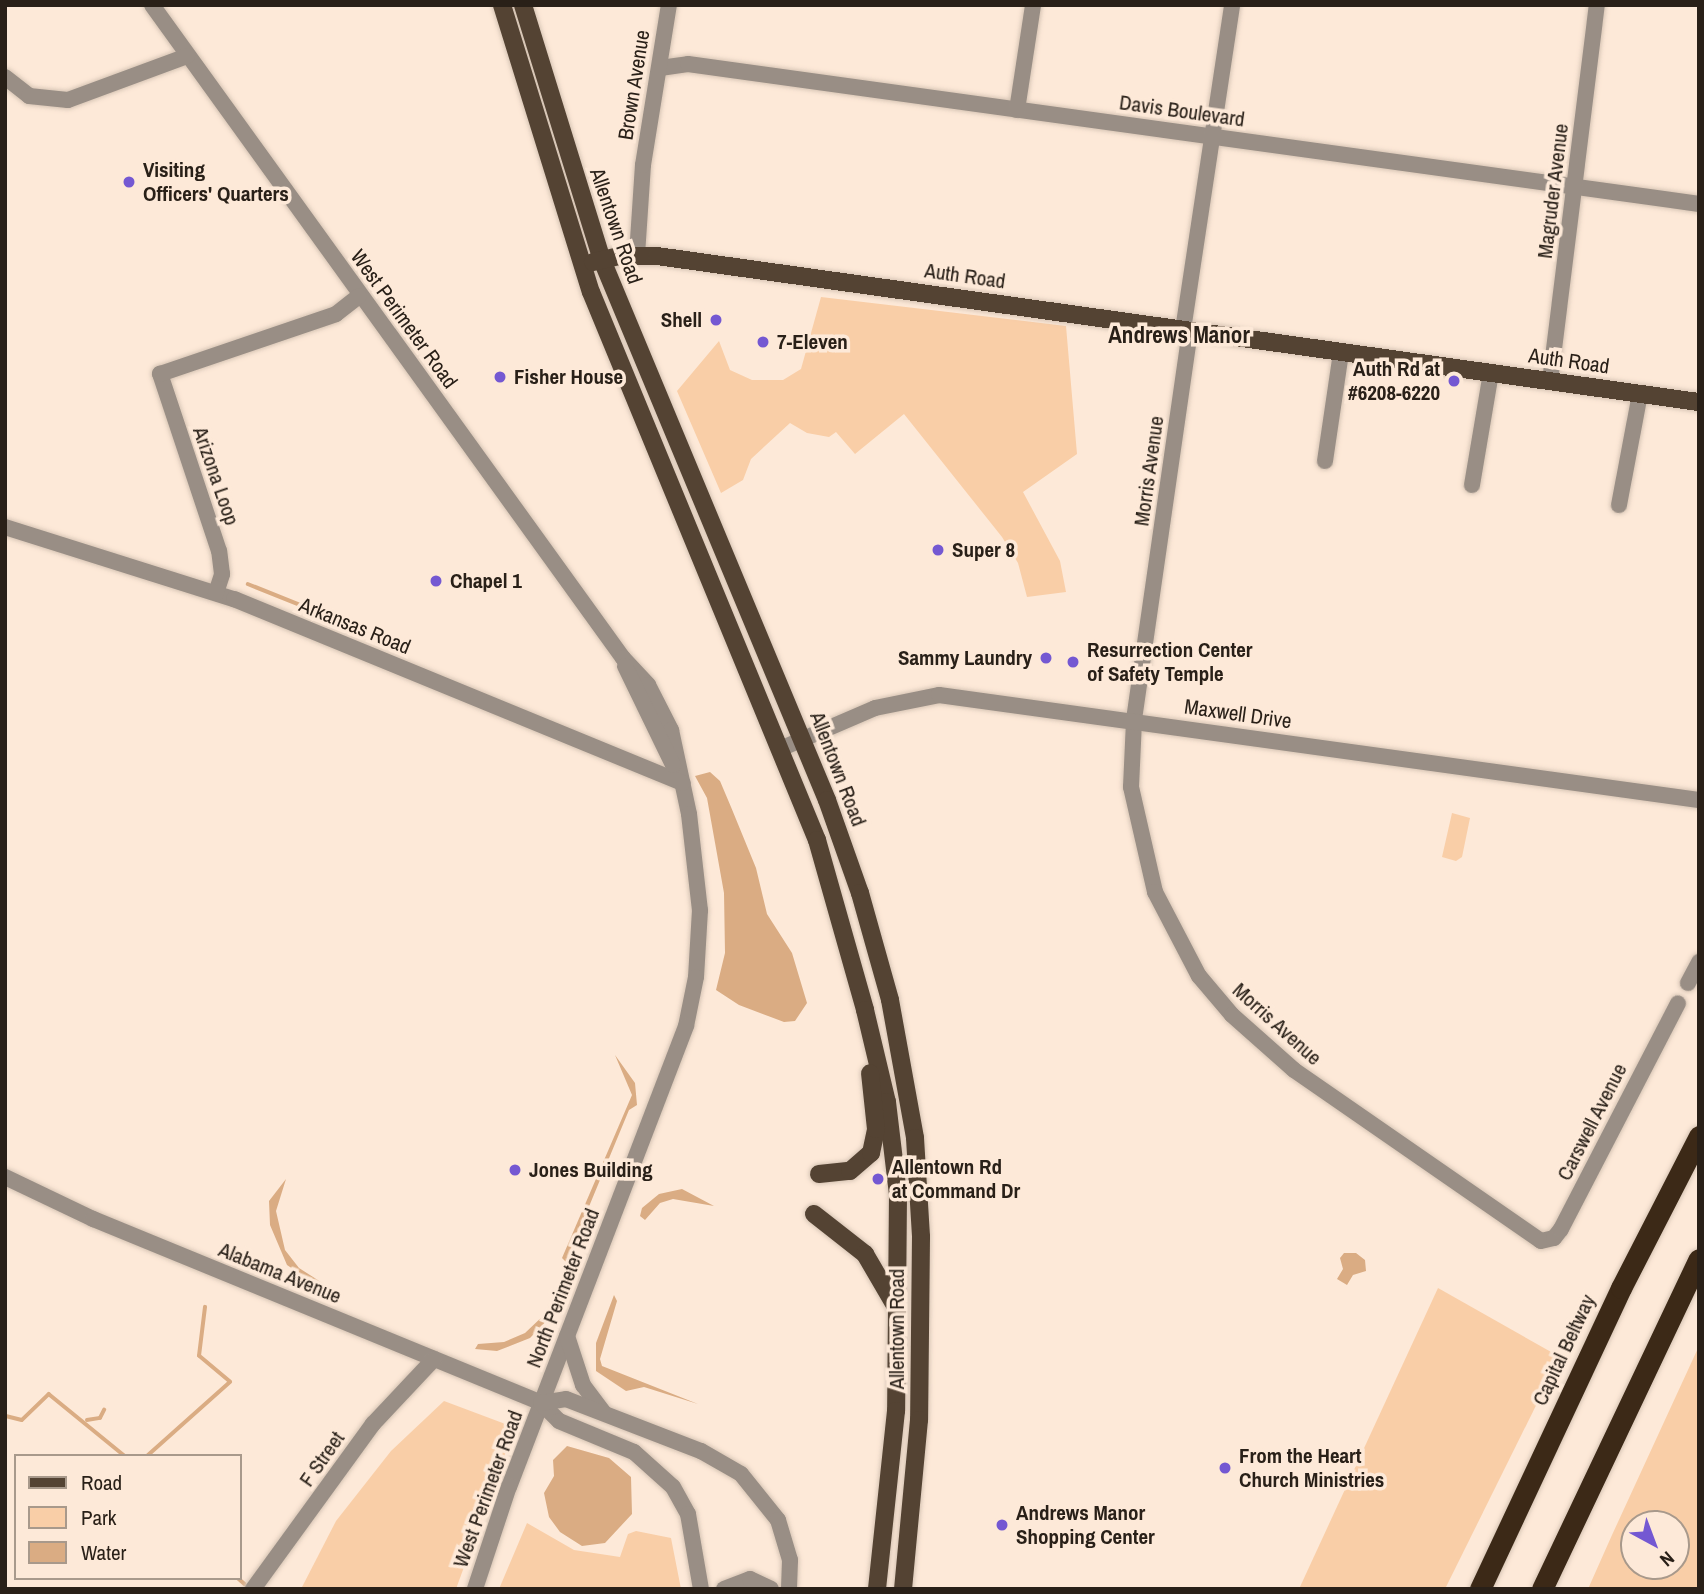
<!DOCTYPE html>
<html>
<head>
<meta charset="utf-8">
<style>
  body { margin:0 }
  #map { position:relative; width:1704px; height:1594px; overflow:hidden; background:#fde9d8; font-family:"Archivo Narrow",sans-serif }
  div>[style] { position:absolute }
  .green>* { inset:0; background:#f9cea7 }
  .water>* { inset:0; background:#daac83 }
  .stream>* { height:3.5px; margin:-1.75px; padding:0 1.75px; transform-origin:1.75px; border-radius:1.75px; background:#daac83 }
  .roads { filter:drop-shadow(0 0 2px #d7c5b5) drop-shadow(0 0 2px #d7c5b5) }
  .minor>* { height:16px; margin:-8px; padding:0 8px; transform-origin:8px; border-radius:8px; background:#998e85 }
  .major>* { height:18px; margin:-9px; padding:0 9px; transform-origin:9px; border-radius:9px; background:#544333 }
  .highway>* { height:21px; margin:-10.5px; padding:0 10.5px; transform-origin:10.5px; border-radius:10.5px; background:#3c2917 }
  .dots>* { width:19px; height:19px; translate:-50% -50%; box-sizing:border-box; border:4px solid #fde9d8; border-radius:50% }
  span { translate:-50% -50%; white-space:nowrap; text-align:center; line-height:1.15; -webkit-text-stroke:7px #fde9d8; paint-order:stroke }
  .street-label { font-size:21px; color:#292018 }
  .poi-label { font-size:21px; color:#292018; font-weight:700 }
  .left { translate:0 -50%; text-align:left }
  .right { translate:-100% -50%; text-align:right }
  .neighbourhood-label { font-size:23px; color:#292018; font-weight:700 }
  .frame { position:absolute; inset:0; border:7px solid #292018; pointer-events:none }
  .legend { position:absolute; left:14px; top:1454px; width:228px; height:126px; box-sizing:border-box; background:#fde9d8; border:2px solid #a8998b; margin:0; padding:9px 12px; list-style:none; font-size:21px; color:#292018 }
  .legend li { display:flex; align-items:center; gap:14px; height:35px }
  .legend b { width:35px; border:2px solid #a8998b }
  .north { position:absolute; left:1620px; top:1510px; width:70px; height:70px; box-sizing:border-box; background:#fde9d8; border:2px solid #a8998b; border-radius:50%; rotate:139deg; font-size:19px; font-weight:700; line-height:28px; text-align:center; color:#292018 }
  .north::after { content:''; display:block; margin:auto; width:24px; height:32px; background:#7458d2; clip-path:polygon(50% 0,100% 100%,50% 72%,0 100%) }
</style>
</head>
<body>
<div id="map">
  <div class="green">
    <i style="clip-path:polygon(821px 297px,1066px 326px,1077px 454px,1023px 492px,1060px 561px,1066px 592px,1027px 597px,1018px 563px,1002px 537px,904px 414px,855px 454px,836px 432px,829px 437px,807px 433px,790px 423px,751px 459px,743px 480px,721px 493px,677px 391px,719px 341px,730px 370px,752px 380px,783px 380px,801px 369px)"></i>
    <i style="clip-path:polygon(1452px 813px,1470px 818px,1462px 857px,1456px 861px,1442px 857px)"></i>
    <i style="clip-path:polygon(1438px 1288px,1560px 1357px,1445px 1589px,1299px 1589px)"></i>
    <i style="clip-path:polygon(evenodd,1699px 1346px,1699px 1589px,1588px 1589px,1612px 1535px,1699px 1346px,1634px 1524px,1676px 1524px,1676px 1566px,1634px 1566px,1634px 1524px)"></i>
    <i style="clip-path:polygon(444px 1401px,511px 1426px,509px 1443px,456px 1589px,301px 1589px,336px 1521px,391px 1451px)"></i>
    <i style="clip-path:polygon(527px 1523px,574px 1550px,620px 1557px,628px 1534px,636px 1531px,671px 1538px,681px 1589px,499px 1589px)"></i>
  </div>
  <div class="water">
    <i style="clip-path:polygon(710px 772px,720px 781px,731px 807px,756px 868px,767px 914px,792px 953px,807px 1003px,795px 1021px,784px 1022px,739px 1005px,716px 990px,725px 953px,724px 893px,707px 798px,695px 776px)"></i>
    <i style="clip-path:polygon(615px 1055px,635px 1083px,637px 1105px,629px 1110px,566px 1262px,562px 1258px,632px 1095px)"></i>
    <i style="clip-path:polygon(286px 1179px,276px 1211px,285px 1250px,299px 1268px,324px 1284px,323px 1289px,287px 1265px,270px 1225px,269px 1201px)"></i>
    <i style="clip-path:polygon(682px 1189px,714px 1206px,673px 1199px,660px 1203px,645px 1220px,640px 1216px,642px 1208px,659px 1194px)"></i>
    <i style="clip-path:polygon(1356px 1253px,1365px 1260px,1366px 1271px,1353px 1275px,1347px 1285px,1337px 1279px,1343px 1269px,1340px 1258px,1344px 1253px)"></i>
    <i style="clip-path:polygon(558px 1289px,564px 1293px,554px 1313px,530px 1338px,497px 1351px,475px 1349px,478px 1344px,504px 1342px,525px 1333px,545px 1314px)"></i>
    <i style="clip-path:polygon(614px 1295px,617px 1301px,600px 1359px,602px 1366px,698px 1404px,644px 1387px,626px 1391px,596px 1371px,596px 1343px)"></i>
    <i style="clip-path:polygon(567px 1446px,609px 1458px,631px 1477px,632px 1514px,605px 1543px,582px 1546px,560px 1532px,549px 1517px,544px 1493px,554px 1476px,553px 1460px)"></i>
  </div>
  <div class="stream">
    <i style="left:248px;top:584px;width:92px;rotate:21.8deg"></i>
    <i style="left:6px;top:1416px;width:16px;rotate:14deg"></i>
    <i style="left:22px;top:1420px;width:37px;rotate:-44deg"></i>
    <i style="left:49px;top:1394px;width:98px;rotate:39.2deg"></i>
    <i style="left:87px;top:1420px;width:13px;rotate:-9deg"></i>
    <i style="left:100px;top:1418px;width:9px;rotate:-63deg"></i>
    <i style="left:147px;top:1456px;width:111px;rotate:-41.7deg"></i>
    <i style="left:230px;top:1382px;width:40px;rotate:-140deg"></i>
    <i style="left:199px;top:1356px;width:49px;rotate:-83deg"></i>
    <i style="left:238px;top:1578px;width:9px;rotate:41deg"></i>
  </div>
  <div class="roads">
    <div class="minor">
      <i style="left:152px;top:5px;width:805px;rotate:54.2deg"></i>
      <i style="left:623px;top:658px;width:37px;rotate:47deg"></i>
      <i style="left:648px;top:685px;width:51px;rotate:62.9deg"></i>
      <i style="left:671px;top:730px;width:86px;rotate:77.9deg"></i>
      <i style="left:689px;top:814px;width:97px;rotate:83.5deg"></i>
      <i style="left:700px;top:910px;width:67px;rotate:93.4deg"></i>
      <i style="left:696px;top:977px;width:50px;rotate:101.5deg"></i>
      <i style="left:686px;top:1026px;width:493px;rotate:111deg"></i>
      <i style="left:509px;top:1486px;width:108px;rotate:108.3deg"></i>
      <i style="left:660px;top:68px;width:28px;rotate:-8deg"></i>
      <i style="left:688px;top:64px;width:1021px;rotate:7.88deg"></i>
      <i style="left:5px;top:77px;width:31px;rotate:38deg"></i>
      <i style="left:29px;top:96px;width:39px;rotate:6deg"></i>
      <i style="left:68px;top:100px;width:127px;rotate:-20.3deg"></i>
      <i style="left:1017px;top:110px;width:106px;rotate:-81.3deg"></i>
      <i style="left:637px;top:255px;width:90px;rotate:-86.2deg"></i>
      <i style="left:643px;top:165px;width:162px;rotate:-80.8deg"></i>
      <i style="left:1183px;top:330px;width:329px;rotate:-81.4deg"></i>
      <i style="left:1190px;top:331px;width:394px;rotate:98.2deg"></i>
      <i style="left:1134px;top:721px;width:66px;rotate:92.6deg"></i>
      <i style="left:1131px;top:787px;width:108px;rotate:77.1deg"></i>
      <i style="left:1155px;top:892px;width:95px;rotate:62.4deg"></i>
      <i style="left:1199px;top:976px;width:51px;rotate:49.8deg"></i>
      <i style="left:1232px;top:1015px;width:83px;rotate:41.6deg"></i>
      <i style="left:1294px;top:1070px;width:300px;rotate:34.7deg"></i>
      <i style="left:1541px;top:1241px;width:13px;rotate:-13deg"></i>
      <i style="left:1554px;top:1238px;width:11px;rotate:-52deg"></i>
      <i style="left:1561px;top:1229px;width:254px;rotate:-62.6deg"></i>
      <i style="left:1550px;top:381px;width:379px;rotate:-82.9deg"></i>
      <i style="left:1325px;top:461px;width:110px;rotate:-81.6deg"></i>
      <i style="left:1472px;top:485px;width:114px;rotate:-80.4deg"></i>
      <i style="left:1619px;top:505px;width:113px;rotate:-79.3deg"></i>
      <i style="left:5px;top:527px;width:240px;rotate:17.5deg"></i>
      <i style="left:234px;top:599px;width:485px;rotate:22.3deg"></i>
      <i style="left:216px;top:593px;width:20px;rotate:-72deg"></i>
      <i style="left:222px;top:574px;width:23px;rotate:-97deg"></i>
      <i style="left:219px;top:551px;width:187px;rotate:-108.4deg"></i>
      <i style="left:160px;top:374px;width:186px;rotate:-18.8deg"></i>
      <i style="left:336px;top:314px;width:29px;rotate:-38deg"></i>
      <i style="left:625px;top:666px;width:110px;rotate:64.1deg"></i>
      <i style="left:780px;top:749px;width:103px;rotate:-23.3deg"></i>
      <i style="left:875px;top:708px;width:65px;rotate:-11.5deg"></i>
      <i style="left:939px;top:695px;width:767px;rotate:7.87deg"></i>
      <i style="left:1688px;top:983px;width:24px;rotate:-62deg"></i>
      <i style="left:5px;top:1177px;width:98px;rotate:25.5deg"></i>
      <i style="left:93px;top:1219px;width:484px;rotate:22.3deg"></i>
      <i style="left:541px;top:1403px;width:25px;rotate:45deg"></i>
      <i style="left:559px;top:1421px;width:81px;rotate:22.5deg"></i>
      <i style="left:634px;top:1452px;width:52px;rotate:41.9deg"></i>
      <i style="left:673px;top:1487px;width:31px;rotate:61deg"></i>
      <i style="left:688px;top:1514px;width:76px;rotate:80.2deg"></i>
      <i style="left:567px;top:1336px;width:52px;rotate:71.9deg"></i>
      <i style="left:583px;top:1385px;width:35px;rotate:53deg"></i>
      <i style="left:541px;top:1403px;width:25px;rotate:-9deg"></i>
      <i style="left:566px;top:1399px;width:145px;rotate:21.1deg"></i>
      <i style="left:701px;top:1451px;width:46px;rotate:29.9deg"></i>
      <i style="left:741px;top:1474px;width:59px;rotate:51.2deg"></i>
      <i style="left:778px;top:1520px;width:42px;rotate:73.3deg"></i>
      <i style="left:790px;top:1560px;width:29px;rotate:92deg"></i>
      <i style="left:253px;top:1589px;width:204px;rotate:-54deg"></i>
      <i style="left:373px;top:1424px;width:89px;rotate:-46.8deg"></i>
      <i style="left:724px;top:1589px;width:28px;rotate:-21deg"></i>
      <i style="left:750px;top:1579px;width:23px;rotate:25deg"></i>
    </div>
    <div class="major">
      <i style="left:502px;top:5px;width:300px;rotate:72.8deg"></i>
      <i style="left:591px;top:292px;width:593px;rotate:67.59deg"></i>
      <i style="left:817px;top:840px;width:177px;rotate:74.2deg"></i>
      <i style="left:865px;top:1010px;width:95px;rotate:76.6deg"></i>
      <i style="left:887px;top:1102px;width:93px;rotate:83.2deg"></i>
      <i style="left:898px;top:1194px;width:217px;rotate:90.5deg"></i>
      <i style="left:896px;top:1411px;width:179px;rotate:96.1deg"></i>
      <i style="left:523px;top:5px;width:267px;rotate:72.8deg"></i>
      <i style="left:602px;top:260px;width:585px;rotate:67.38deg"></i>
      <i style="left:827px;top:800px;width:99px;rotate:70.5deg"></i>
      <i style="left:860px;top:893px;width:111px;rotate:74.3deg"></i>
      <i style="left:890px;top:1000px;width:140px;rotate:79.7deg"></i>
      <i style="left:915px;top:1138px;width:99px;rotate:86.5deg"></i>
      <i style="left:921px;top:1237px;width:183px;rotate:90.6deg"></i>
      <i style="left:919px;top:1420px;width:170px;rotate:95.4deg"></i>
      <i style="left:593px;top:262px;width:27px;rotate:-13deg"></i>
      <i style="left:619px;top:256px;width:38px"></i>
      <i style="left:657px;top:256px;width:1052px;rotate:7.98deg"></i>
      <i style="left:819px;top:1174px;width:31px;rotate:-6deg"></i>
      <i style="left:850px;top:1171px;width:28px;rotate:-41deg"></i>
      <i style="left:871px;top:1153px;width:25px;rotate:-78deg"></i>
      <i style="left:876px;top:1129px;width:56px;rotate:-96.1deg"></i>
      <i style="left:814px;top:1214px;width:65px;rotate:38.1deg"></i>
      <i style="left:865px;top:1254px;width:61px;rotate:59.7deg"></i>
    </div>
    <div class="highway">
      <i style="left:1480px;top:1589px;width:332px;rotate:-64.9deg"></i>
      <i style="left:1621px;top:1288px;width:171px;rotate:-62.8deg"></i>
      <i style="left:1542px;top:1589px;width:365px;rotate:-64.6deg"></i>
    </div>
  </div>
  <div class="dots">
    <i style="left:129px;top:182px;background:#7458d2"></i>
    <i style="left:716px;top:320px;background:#7458d2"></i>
    <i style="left:763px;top:342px;background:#7458d2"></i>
    <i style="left:500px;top:377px;background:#7458d2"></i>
    <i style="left:1454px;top:381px;background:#7458d2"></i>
    <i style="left:938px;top:550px;background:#7458d2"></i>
    <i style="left:436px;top:581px;background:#7458d2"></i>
    <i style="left:1046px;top:658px;background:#7458d2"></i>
    <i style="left:1073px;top:662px;background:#7458d2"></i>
    <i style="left:515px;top:1170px;background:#7458d2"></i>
    <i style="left:878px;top:1179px;background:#7458d2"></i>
    <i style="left:1225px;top:1468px;background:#7458d2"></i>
    <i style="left:1002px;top:1525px;background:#7458d2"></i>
  </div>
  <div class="street-label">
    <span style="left:634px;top:85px;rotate:-81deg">Brown Avenue</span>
    <span style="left:1182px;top:111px;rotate:8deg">Davis Boulevard</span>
    <span style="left:1553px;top:191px;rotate:-83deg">Magruder Avenue</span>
    <span style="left:616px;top:226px;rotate:71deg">Allentown Road</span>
    <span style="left:965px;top:276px;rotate:8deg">Auth Road</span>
    <span style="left:404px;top:319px;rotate:54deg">West Perimeter Road</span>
    <span style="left:1569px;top:361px;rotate:8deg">Auth Road</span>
    <span style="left:1149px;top:471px;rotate:-82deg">Morris Avenue</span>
    <span style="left:216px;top:476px;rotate:71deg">Arizona Loop</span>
    <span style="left:355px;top:626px;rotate:22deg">Arkansas Road</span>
    <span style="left:1238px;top:714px;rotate:8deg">Maxwell Drive</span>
    <span style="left:838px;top:769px;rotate:69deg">Allentown Road</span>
    <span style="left:1277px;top:1024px;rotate:42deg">Morris Avenue</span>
    <span style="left:1592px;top:1122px;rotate:-63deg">Carswell Avenue</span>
    <span style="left:280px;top:1273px;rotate:22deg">Alabama Avenue</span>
    <span style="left:563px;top:1288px;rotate:-69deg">North Perimeter Road</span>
    <span style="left:897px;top:1329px;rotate:-90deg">Allentown Road</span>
    <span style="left:1564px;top:1350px;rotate:-65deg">Capital Beltway</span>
    <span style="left:322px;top:1459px;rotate:-55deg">F Street</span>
    <span style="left:488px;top:1489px;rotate:-70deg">West Perimeter Road</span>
  </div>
  <div class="poi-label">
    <span class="left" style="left:143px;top:182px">Visiting<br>Officers' Quarters</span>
    <span class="right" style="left:702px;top:320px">Shell</span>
    <span class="left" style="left:777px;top:342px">7-Eleven</span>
    <span class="right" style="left:1440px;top:381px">Auth Rd at<br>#6208-6220</span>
    <span class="left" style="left:514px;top:377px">Fisher House</span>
    <span class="left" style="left:952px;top:550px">Super 8</span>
    <span class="left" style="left:450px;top:581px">Chapel 1</span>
    <span class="left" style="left:1087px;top:662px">Resurrection Center<br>of Safety Temple</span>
    <span class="right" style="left:1032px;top:658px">Sammy Laundry</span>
    <span class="left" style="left:892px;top:1179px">Allentown Rd<br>at Command Dr</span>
    <span class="left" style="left:529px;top:1170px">Jones Building</span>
    <span class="left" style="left:1239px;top:1468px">From the Heart<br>Church Ministries</span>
    <span class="left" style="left:1016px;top:1525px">Andrews Manor<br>Shopping Center</span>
  </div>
  <div class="neighbourhood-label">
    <span style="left:1179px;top:335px">Andrews Manor</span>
  </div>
  <div class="frame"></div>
  <ul class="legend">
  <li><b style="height:9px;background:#544333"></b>Road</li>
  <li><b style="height:19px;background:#f9cea7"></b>Park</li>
  <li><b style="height:19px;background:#daac83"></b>Water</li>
  </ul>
  <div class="north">N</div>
</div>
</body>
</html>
